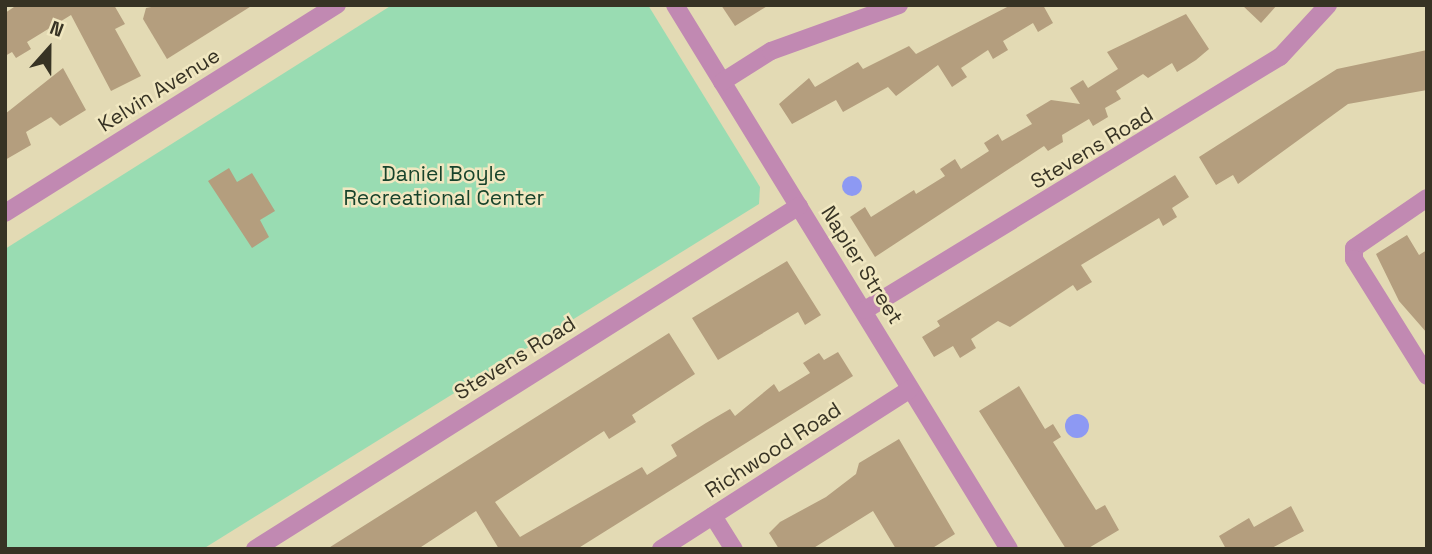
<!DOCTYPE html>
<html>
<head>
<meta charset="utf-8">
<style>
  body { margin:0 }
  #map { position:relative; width:1432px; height:554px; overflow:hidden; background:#e3dab4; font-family:"Space Grotesk",sans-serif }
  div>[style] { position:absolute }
  .green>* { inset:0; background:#99dcb2 }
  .water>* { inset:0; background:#8d99f3 }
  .round { border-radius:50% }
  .building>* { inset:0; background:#b49e7e }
  .minor>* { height:18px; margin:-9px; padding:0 9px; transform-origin:9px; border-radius:9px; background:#c189b2 }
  span { translate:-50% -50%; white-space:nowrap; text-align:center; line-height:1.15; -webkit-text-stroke:5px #f0e7c0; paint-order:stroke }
  .street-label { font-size:21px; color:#373324 }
  .park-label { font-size:21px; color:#17432b }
  .frame { position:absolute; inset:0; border:7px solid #373324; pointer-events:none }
  .north { position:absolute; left:14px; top:14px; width:70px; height:70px; -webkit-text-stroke:5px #f0e7c0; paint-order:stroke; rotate:21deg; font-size:19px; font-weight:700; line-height:28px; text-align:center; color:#373324 }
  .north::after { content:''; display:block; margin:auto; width:24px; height:32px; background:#373324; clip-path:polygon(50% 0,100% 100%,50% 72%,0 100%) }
</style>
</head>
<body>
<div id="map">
  <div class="green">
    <i style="clip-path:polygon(392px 5px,648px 5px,760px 187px,759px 204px,203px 549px,5px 549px,5px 249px)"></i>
  </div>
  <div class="water">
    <i class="round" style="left:842px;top:176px;width:20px;height:20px"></i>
    <i class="round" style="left:1065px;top:414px;width:24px;height:24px"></i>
  </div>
  <div class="building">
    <i style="clip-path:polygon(17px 5px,114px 5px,125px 24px,115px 29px,141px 76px,111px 91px,71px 15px,27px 42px,31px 49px,16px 58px,12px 52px,5px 56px,5px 13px)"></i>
    <i style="clip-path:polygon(162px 5px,253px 5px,167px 59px,143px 19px,146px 8px)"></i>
    <i style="clip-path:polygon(721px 5px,769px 5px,735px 26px)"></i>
    <i style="clip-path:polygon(1011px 5px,1043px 5px,1053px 23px,1038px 32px,1033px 23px,1003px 41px,1008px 50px,993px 59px,988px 50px,961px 68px,967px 77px,952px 87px,938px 65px,896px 96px,888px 87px,843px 112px,836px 100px,792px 124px,779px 104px,809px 78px,815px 87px,858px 62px,863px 69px,909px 46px,916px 54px)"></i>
    <i style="clip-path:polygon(1242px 5px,1277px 5px,1261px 23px)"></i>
    <i style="clip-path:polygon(1186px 14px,1209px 49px,1196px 60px,1177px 72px,1172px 63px,1148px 78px,1143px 74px,1116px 91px,1121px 99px,1105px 108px,1108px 117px,1093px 126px,1089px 119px,1062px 135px,1063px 142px,1048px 151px,1044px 146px,875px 257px,850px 217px,865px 207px,871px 217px,914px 190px,916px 194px,945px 176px,940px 169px,955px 159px,961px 169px,989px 151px,984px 143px,998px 134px,1002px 141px,1032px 124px,1026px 115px,1051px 100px,1080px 104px,1070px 88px,1083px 80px,1088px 88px,1118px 69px,1107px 52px)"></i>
    <i style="clip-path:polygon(1427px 50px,1427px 90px,1348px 104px,1238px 184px,1233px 175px,1216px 185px,1199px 157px,1337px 69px)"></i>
    <i style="clip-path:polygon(63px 68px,86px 110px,60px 126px,51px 117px,26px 132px,31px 145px,5px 160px,5px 114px)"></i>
    <i style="clip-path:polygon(229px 168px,237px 182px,252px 173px,275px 211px,260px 220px,269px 237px,252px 248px,208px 181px)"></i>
    <i style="clip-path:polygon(1175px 175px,1189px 197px,1172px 208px,1177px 217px,1163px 226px,1159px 218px,1081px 265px,1092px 282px,1077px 291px,1073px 285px,1010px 327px,998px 321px,971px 339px,976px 348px,960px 358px,953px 346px,934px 357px,922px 337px,940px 326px,937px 321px)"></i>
    <i style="clip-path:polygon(1407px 235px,1419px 255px,1427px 250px,1427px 333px,1399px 301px,1376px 254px)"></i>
    <i style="clip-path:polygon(787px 261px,821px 315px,805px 325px,798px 312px,718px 360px,692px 318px)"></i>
    <i style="clip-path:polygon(669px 333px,695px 374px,632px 415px,636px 422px,609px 439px,604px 431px,495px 502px,520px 537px,642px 467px,647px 475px,677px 456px,671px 445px,706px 423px,730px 409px,735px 416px,774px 384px,779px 392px,810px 373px,803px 363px,819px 353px,824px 360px,838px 352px,853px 376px,577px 549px,499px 549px,476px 511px,418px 549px,327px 549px)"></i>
    <i style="clip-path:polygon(1019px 386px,1045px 429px,1053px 424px,1061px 437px,1053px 442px,1096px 510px,1105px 505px,1119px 530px,1087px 549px,1066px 549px,979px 411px)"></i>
    <i style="clip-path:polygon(899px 439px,955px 534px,931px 549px,896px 549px,873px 511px,812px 549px,779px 549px,769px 533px,780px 522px,826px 497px,856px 474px,859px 463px)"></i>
    <i style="clip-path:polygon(1291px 506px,1304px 531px,1270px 549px,1226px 549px,1219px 536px,1249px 518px,1254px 527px)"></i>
  </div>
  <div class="minor">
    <i style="left:675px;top:5px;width:638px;rotate:58.45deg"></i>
    <i style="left:722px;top:82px;width:58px;rotate:-32.3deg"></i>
    <i style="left:771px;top:51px;width:136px;rotate:-19.8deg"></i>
    <i style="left:1427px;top:198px;width:88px;rotate:145.6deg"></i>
    <i style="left:1354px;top:248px;width:11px;rotate:90deg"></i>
    <i style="left:1354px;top:259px;width:138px;rotate:58deg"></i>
    <i style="left:5px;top:213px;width:392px;rotate:-32.1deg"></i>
    <i style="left:865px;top:310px;width:486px;rotate:-31.4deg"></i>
    <i style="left:1280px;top:57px;width:71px;rotate:-47.3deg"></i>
    <i style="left:713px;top:516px;width:39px;rotate:58deg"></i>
    <i style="left:255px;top:549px;width:643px;rotate:-32.23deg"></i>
    <i style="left:661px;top:549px;width:296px;rotate:-32.7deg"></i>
  </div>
  <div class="street-label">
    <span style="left:159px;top:90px;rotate:-32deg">Kelvin Avenue</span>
    <span style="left:1092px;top:148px;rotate:-31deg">Stevens Road</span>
    <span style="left:862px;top:265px;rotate:58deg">Napier Street</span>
    <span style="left:515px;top:358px;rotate:-32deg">Stevens Road</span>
    <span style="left:773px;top:450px;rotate:-33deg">Richwood Road</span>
  </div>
  <div class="park-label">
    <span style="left:444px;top:186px">Daniel Boyle<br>Recreational Center</span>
  </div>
  <div class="frame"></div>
  <div class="north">N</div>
</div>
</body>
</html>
